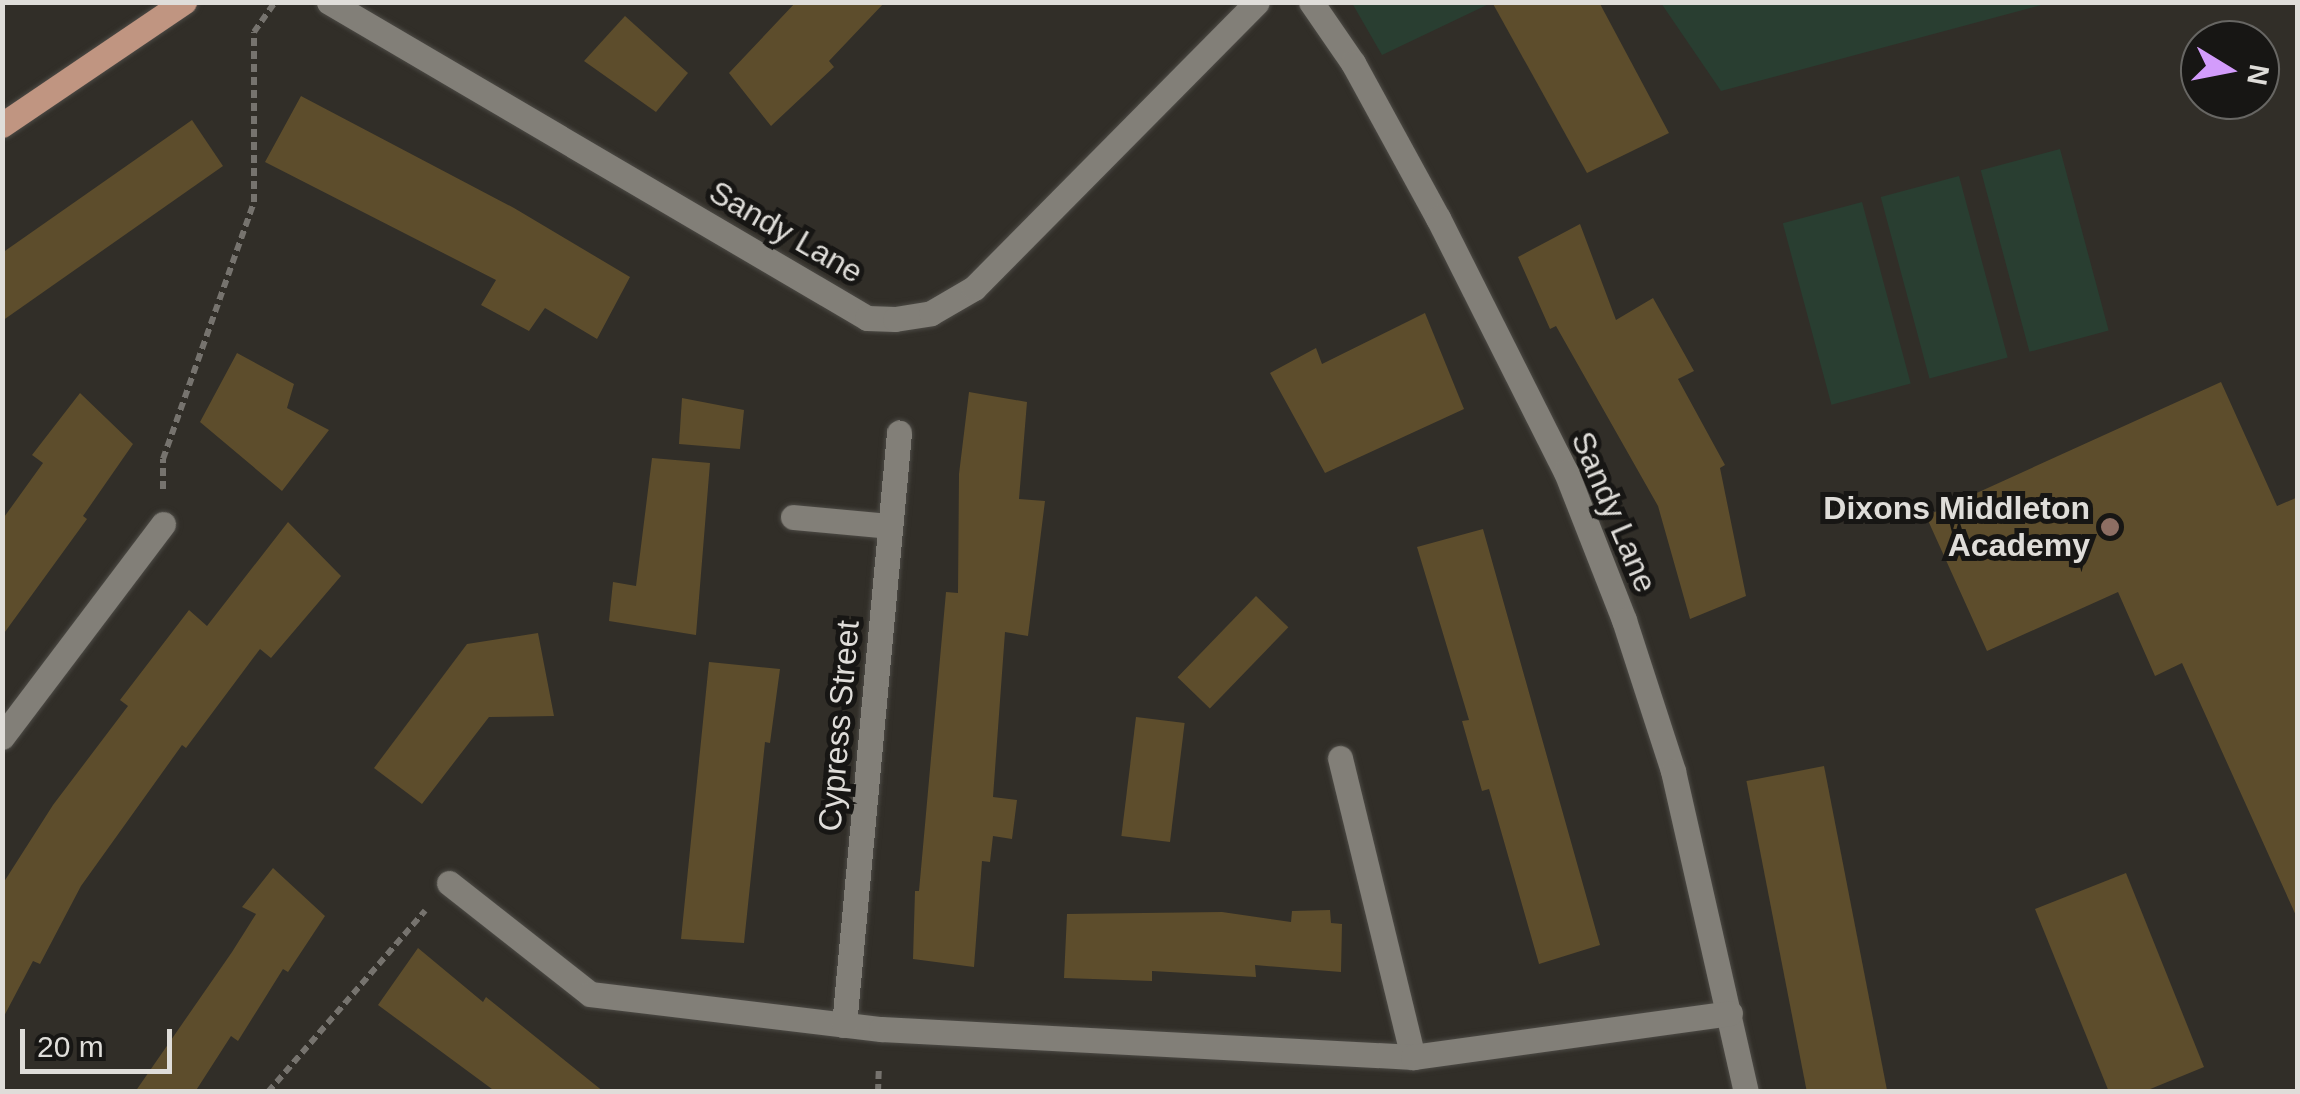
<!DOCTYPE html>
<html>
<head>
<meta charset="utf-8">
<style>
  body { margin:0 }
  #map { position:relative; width:2300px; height:1094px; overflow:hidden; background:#312e28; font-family:Helvetica,sans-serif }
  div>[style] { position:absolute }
  .green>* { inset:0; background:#293e31; transform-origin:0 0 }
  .building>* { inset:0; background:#5d4d2c; transform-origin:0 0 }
  .path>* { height:6px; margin-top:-3px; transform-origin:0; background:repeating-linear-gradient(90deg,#76736e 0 8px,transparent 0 13px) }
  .roads { filter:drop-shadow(0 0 2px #4c4a45) drop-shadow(0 0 2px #4c4a45) }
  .minor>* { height:25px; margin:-12.5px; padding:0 12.5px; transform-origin:12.5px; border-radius:12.5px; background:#827f78 }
  .major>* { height:25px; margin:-12.5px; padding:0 12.5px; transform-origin:12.5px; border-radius:12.5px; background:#c09581 }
  .dots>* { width:28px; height:28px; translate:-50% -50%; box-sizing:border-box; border:5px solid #171614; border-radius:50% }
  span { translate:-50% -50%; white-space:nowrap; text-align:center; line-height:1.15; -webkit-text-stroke:10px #171614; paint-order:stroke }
  .street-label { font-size:32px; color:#dfddd9 }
  .poi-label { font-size:32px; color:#dfddd9; font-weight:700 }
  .right { translate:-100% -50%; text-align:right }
  .frame { position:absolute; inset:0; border:5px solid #dfddd9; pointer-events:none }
  .north { position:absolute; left:2180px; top:20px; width:100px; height:100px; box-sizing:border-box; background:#171614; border:2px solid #676663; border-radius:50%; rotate:100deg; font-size:28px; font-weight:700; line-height:40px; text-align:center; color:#dfddd9 }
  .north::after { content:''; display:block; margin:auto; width:35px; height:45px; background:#d39cfc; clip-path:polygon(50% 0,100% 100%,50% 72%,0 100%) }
  .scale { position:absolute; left:20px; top:1029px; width:152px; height:45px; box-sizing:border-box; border:5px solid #dfddd9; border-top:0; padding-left:12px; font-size:30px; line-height:35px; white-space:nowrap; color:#dfddd9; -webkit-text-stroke:8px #171614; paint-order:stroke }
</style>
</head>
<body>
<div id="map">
  <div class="green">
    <i style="clip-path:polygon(1352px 3px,1491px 3px,1382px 55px)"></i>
    <i style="clip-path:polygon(1661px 3px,2049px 3px,1721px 91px)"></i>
    <i style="left:2060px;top:149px;width:188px;height:82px;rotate:75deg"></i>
    <i style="left:1959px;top:176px;width:188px;height:81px;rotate:75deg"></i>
    <i style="left:1862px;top:202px;width:188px;height:82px;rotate:75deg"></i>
  </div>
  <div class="building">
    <i style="clip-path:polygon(796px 2px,885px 2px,829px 61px,834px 67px,771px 126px,729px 73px)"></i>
    <i style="clip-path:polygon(1492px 2px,1599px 2px,1669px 133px,1587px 173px)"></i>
    <i style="clip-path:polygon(625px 16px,688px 73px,656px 112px,584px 61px)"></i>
    <i style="clip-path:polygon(301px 96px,514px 208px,630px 277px,597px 339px,545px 308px,529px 331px,481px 305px,496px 280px,265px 162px)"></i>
    <i style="clip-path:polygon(192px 120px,223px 166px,2px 321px,2px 253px)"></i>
    <i style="clip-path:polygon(1580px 224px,1616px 320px,1653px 298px,1694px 371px,1678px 379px,1725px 465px,1720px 468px,1746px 596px,1690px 619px,1658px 506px,1556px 326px,1550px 329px,1518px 257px)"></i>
    <i style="clip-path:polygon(1425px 313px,1464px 409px,1325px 473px,1270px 373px,1316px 348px,1322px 364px)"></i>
    <i style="clip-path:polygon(237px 353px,294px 384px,287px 408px,329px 430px,282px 491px,200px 422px)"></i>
    <i style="clip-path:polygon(2221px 382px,2277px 506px,2298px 497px,2298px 920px,2182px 663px,2155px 676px,2118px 592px,1987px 651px,1926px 516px)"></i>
    <i style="clip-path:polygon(969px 392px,1027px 402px,1019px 499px,1045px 501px,1028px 636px,1005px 632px,993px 797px,1017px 800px,1012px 839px,993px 836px,990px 862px,982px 861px,974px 967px,913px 959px,915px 891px,919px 891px,946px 592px,958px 593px,959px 474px)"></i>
    <i style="clip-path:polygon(80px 393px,133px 444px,83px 516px,87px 519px,2px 636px,2px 520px,43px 463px,32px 455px)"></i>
    <i style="clip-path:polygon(682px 398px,744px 410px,740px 449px,679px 444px)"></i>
    <i style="clip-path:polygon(652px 458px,710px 463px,696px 635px,609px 621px,613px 582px,636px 586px)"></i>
    <i style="clip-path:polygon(288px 522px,341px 576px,271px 658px,260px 649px,186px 748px,182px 745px,81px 886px,40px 964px,33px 961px,2px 1020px,2px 885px,53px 805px,128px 706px,120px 700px,189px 610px,207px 626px)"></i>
    <i style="clip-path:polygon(1483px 529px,1600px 945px,1539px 964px,1489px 789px,1482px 791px,1462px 721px,1469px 720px,1417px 547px)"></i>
    <i style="left:1256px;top:596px;width:45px;height:113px;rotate:44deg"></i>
    <i style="clip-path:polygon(538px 633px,554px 716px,489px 717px,422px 804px,374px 768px,467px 644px)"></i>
    <i style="clip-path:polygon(709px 662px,780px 669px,770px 743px,765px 742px,744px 943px,681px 939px)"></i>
    <i style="left:1136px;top:717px;width:49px;height:120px;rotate:7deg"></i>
    <i style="left:1824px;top:766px;width:333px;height:79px;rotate:79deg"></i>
    <i style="clip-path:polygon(273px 868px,325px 916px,288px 972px,283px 969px,238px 1041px,231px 1036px,195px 1092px,135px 1092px,232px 952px,256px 914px,242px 907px)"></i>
    <i style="clip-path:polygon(2126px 873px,2204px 1067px,2143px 1092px,2109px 1092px,2035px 909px)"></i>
    <i style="clip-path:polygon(1330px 910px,1331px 923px,1342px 924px,1341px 972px,1255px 965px,1256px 977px,1152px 971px,1152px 981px,1064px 978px,1067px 914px,1222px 912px,1291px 922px,1292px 911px)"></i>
    <i style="clip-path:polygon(418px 948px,483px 1002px,486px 997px,604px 1092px,496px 1092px,378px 1005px)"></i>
  </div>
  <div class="path">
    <i style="left:163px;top:489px;width:30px;rotate:-90deg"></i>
    <i style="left:163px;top:459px;width:273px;rotate:-70.5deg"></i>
    <i style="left:254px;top:202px;width:170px;rotate:-90deg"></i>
    <i style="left:254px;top:32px;width:37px;rotate:-55deg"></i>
    <i style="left:268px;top:1092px;width:240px;rotate:-49.1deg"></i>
    <i style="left:878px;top:1092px;width:26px;rotate:-88deg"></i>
  </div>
  <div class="roads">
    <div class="minor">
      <i style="left:329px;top:2px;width:624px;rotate:30.43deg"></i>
      <i style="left:867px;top:318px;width:28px;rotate:2deg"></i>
      <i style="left:895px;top:319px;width:36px;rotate:-9deg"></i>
      <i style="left:931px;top:313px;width:50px;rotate:-30.2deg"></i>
      <i style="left:974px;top:288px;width:402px;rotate:-45.3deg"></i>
      <i style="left:1311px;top:2px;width:74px;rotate:55.5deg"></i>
      <i style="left:1353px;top:63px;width:177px;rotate:61.3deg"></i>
      <i style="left:1438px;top:218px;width:284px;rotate:63.3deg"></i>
      <i style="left:1566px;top:472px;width:159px;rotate:68.6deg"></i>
      <i style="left:1624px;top:620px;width:159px;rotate:72deg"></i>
      <i style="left:1673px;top:771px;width:329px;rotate:77.2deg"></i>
      <i style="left:793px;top:517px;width:97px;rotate:5.3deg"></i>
      <i style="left:2px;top:737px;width:267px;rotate:-52.9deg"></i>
      <i style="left:1340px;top:758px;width:308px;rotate:76.3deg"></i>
      <i style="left:449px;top:883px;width:179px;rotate:38.2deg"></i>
      <i style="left:590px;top:994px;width:293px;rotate:6.9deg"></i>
      <i style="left:881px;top:1029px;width:533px;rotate:3.01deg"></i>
      <i style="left:1413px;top:1057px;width:320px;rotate:-7.9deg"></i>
      <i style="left:844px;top:1025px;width:595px;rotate:-84.69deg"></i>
    </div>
    <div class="major">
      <i style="left:2px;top:125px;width:220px;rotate:-34.1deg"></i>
    </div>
  </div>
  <div class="dots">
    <i style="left:2110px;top:527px;background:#8d6e63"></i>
  </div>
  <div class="street-label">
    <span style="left:786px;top:232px;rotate:30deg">Sandy Lane</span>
    <span style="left:1614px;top:512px;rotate:67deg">Sandy Lane</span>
    <span style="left:839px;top:726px;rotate:-85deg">Cypress Street</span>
  </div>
  <div class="poi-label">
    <span class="right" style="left:2090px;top:527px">Dixons Middleton<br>Academy</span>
  </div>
  <div class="frame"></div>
  <div class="north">N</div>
  <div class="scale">20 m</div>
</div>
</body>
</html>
